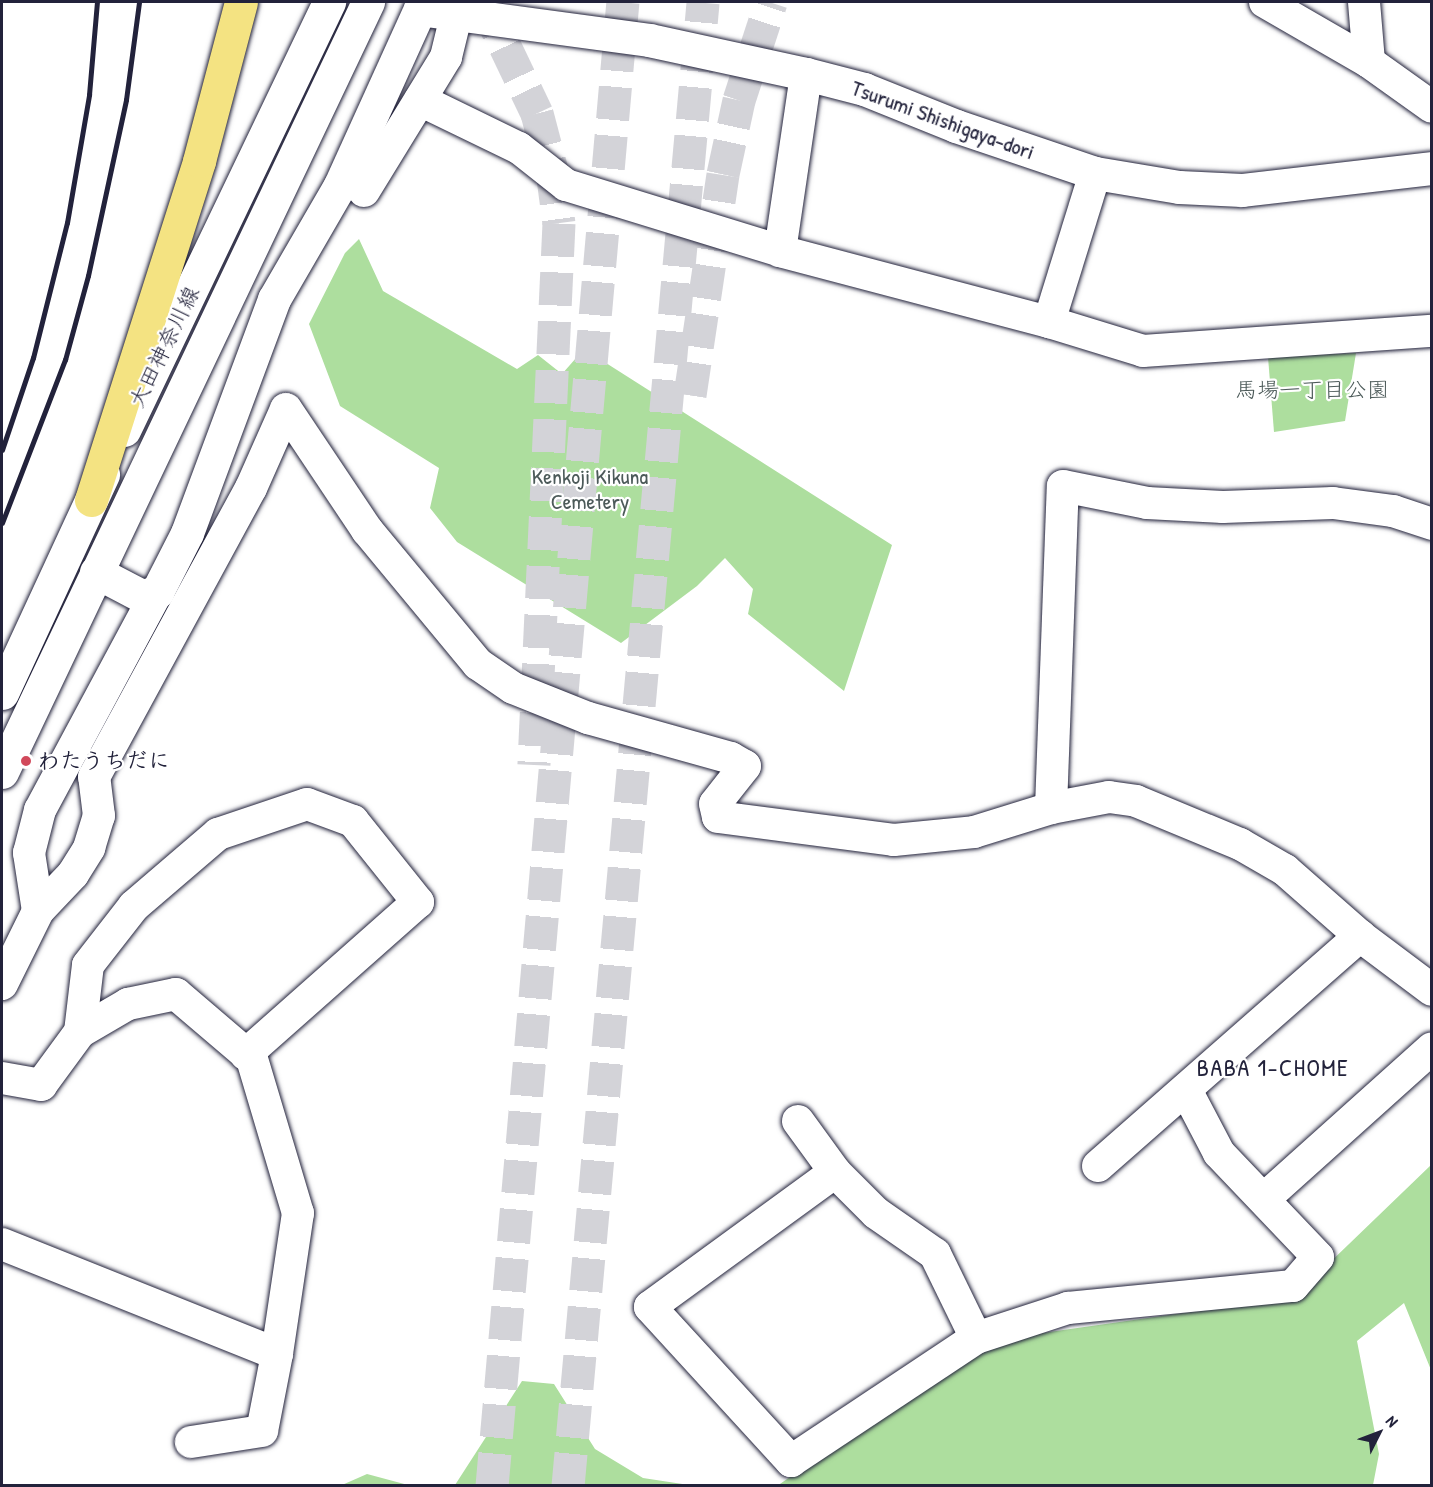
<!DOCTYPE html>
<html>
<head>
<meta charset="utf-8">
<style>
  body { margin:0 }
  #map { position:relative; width:1433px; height:1487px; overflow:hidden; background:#fff; font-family:"Patrick Hand","Klee One",sans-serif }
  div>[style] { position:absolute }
  .green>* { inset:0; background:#adde9e }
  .motorway-tunnel>* { height:33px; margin-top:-16.5px; transform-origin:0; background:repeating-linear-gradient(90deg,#d3d3d8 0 33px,transparent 0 49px) }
  .roads { filter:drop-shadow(0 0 2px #22223b) drop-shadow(0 0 2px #22223b) }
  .minor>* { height:32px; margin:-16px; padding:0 16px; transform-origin:16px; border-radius:16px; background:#fff }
  .secondary>* { height:33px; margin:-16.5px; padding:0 16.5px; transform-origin:16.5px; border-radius:16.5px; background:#fff }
  .motorway>* { height:33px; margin:-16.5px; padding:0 16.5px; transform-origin:16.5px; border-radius:16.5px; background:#f4e382 }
  .rail>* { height:4.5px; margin:-2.25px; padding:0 2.25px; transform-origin:2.25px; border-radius:2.25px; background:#22223b }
  .dots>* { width:16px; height:16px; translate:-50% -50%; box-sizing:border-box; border:3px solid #fff; border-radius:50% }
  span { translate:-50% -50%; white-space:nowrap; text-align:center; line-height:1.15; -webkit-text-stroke:4.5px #fff; paint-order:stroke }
  .street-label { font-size:22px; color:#22223b }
  .park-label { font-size:22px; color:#4c5a59 }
  .poi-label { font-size:22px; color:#22223b; font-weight:700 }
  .left { translate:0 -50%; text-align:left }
  .neighbourhood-label { font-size:24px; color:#22223b; letter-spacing:1.5px }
  .frame { position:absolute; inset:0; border:3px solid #22223b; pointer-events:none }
  .north { position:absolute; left:1349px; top:1403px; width:60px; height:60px; -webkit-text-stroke:4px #fff; paint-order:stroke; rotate:48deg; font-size:16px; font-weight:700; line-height:24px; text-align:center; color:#22223b }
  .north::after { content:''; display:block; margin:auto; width:21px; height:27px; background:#22223b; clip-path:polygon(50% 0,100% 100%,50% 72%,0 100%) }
</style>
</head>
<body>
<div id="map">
  <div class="green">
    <i style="clip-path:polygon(359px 239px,383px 291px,517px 369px,538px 355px,562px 374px,584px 349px,892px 545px,844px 691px,748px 614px,753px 589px,725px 558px,697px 586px,621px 643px,457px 542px,430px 508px,439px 468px,340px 406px,309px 324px,345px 253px)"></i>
    <i style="clip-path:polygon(1356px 353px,1345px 421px,1274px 432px,1268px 357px)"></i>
    <i style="clip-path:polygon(1431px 1165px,1431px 1370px,1404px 1303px,1357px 1341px,1379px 1454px,1373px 1485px,777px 1486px,986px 1341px,1294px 1297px)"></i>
    <i style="clip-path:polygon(522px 1381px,554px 1384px,595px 1449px,643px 1478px,689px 1485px,455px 1485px)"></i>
    <i style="clip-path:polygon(367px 1474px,408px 1485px,342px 1485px)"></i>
  </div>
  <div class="motorway-tunnel">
    <i style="left:484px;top:2px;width:123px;rotate:64.5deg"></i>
    <i style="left:537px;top:113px;width:59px;rotate:75.3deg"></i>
    <i style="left:552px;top:170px;width:53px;rotate:82.5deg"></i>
    <i style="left:559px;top:223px;width:542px;rotate:92.65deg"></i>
    <i style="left:690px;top:395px;width:223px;rotate:-81.5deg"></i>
    <i style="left:723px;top:174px;width:76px;rotate:-77.8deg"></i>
    <i style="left:739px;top:100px;width:103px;rotate:-71.9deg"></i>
    <i style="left:492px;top:1486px;width:1490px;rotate:-84.96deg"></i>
    <i style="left:568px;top:1486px;width:1490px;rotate:-84.8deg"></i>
  </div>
  <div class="roads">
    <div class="minor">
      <i style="left:1265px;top:2px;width:120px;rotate:30deg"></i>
      <i style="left:1369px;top:62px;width:77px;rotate:35.5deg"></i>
      <i style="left:1364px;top:2px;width:60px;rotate:85.2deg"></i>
      <i style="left:420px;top:100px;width:110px;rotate:25.9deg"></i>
      <i style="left:519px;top:148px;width:60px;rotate:38.2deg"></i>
      <i style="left:566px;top:185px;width:224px;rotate:17.1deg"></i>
      <i style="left:780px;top:251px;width:278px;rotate:14.8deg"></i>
      <i style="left:1049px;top:322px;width:98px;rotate:17.1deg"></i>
      <i style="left:1143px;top:351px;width:290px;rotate:-4deg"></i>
      <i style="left:364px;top:191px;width:157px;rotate:-58.5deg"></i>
      <i style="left:446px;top:57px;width:46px;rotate:-76.3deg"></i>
      <i style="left:780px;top:251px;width:179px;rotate:-81.6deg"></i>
      <i style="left:1049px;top:322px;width:156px;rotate:-72.8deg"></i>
      <i style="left:286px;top:409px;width:146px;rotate:56.2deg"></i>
      <i style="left:367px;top:530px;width:174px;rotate:50.4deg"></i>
      <i style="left:478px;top:664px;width:42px;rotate:34.4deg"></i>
      <i style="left:513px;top:688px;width:81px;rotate:21.8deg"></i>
      <i style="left:588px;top:718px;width:148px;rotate:15.6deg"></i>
      <i style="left:731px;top:758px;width:16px;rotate:30deg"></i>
      <i style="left:745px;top:766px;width:48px;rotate:128.3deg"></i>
      <i style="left:715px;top:804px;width:13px;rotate:77deg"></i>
      <i style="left:718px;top:817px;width:177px;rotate:7.4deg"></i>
      <i style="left:894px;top:840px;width:80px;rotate:-5.7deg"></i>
      <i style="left:974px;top:832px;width:81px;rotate:-17.3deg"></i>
      <i style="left:1051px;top:808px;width:59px;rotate:-10.7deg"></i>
      <i style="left:1109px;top:797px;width:27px;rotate:8deg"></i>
      <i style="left:1136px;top:801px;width:113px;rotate:22.5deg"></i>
      <i style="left:1240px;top:844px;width:52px;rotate:30deg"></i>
      <i style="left:1285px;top:870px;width:100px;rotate:41.3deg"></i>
      <i style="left:1360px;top:936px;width:90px;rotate:36.9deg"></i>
      <i style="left:1051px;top:808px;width:322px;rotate:-87.9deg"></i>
      <i style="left:1063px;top:486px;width:86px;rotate:11.4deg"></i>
      <i style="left:1147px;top:503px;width:76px;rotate:3deg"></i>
      <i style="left:1223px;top:507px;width:110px;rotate:-2.1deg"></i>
      <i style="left:1333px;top:503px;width:61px;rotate:7.6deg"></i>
      <i style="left:1393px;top:511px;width:41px;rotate:18.4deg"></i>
      <i style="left:38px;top:911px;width:59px;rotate:-98.8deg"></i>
      <i style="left:29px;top:853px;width:44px;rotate:-75.7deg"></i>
      <i style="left:40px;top:810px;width:247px;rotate:-61.8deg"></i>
      <i style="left:2px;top:984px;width:81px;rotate:-63.7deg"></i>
      <i style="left:38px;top:911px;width:51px;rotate:-46.6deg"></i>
      <i style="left:73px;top:874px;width:31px;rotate:-58deg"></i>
      <i style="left:89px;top:848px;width:34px;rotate:-73deg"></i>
      <i style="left:99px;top:816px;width:39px;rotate:-97deg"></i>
      <i style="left:94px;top:777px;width:329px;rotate:-61.5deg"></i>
      <i style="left:251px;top:488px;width:86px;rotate:-66.1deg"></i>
      <i style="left:80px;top:1032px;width:67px;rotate:-83.2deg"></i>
      <i style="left:88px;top:965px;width:75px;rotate:-52.1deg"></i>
      <i style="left:134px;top:906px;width:111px;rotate:-40.6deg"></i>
      <i style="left:218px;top:834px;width:94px;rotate:-18.6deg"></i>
      <i style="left:307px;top:804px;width:49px;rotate:20.3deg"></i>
      <i style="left:353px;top:821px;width:104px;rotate:51.3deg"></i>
      <i style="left:418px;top:902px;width:230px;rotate:138.5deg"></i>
      <i style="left:2px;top:1078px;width:40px;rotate:10deg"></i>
      <i style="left:41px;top:1085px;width:66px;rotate:-53.7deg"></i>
      <i style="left:80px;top:1032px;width:56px;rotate:-30.3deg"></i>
      <i style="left:128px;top:1004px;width:49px;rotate:-11.8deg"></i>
      <i style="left:176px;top:994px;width:100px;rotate:40.5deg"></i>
      <i style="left:252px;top:1059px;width:161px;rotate:73.4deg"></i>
      <i style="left:298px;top:1213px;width:143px;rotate:98.5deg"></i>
      <i style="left:277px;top:1354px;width:78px;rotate:101deg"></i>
      <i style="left:262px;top:1431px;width:72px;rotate:171.2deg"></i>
      <i style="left:798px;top:1121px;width:63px;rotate:54deg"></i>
      <i style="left:835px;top:1172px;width:58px;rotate:45deg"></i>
      <i style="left:876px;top:1213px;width:72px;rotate:34.8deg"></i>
      <i style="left:935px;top:1254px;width:93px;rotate:64deg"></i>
      <i style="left:1098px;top:1166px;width:349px;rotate:-41.3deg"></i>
      <i style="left:835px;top:1172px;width:229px;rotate:143.9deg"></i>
      <i style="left:650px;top:1307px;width:209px;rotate:47.5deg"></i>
      <i style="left:791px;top:1461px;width:222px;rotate:-33.6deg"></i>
      <i style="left:976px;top:1338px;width:97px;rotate:-18.1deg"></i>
      <i style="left:1068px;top:1308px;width:226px;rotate:-5.6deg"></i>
      <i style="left:1293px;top:1286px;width:38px;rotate:-49deg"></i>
      <i style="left:1318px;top:1257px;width:144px;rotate:-133.6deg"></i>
      <i style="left:1219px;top:1153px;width:71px;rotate:-117.6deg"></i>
      <i style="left:1265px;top:1198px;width:224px;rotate:-41.9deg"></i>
      <i style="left:2px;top:1244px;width:296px;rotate:21.8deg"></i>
    </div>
    <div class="secondary">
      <i style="left:124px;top:430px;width:475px;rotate:-64.4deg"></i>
      <i style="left:96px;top:572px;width:52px;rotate:27.6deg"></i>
      <i style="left:142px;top:596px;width:16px;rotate:-15deg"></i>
      <i style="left:157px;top:592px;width:66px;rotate:-63deg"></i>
      <i style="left:187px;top:533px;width:250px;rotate:-69.6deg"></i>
      <i style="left:274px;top:299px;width:132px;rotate:-59.9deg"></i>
      <i style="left:340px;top:185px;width:193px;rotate:-65.6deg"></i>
      <i style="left:420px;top:9px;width:231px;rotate:7.7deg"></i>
      <i style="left:649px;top:40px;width:161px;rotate:12.2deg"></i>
      <i style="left:806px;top:74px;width:60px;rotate:14.5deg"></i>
      <i style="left:864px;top:89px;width:99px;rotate:21.9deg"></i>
      <i style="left:956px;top:126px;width:147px;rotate:18.7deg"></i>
      <i style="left:1095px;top:173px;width:85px;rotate:9.5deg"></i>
      <i style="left:1179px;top:187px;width:63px;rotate:2.7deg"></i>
      <i style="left:1242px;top:190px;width:191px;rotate:-6.6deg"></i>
      <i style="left:2px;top:693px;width:241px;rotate:-65.2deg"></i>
      <i style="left:2px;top:772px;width:853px;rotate:-64.58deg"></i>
    </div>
    <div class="motorway">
      <i style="left:91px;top:500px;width:356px;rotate:-72.3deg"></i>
      <i style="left:199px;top:161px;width:164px;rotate:-75.2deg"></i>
    </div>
  </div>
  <div class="rail">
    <i style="left:2px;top:450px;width:97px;rotate:-71.4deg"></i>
    <i style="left:33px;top:358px;width:139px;rotate:-75.9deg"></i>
    <i style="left:67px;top:223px;width:130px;rotate:-80.2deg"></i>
    <i style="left:89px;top:95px;width:93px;rotate:-85.1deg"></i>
    <i style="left:2px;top:523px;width:175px;rotate:-68.9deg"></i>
    <i style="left:65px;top:360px;width:87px;rotate:-74.7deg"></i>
    <i style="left:88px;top:276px;width:180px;rotate:-77.8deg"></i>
    <i style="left:126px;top:100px;width:99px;rotate:-82.4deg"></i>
  </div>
  <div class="dots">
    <i style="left:26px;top:761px;background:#d1495b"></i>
  </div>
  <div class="street-label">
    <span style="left:943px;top:120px;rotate:20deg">Tsurumi Shishigaya-dori</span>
    <span style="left:164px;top:347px;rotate:-64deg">大田神奈川線</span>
  </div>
  <div class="park-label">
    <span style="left:1312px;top:390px">馬場一丁目公園</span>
    <span style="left:590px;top:489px">Kenkoji Kikuna<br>Cemetery</span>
  </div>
  <div class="poi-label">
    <span class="left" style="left:38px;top:761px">わたうちだに</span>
  </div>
  <div class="neighbourhood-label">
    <span style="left:1273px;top:1068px">BABA 1-CHOME</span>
  </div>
  <div class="frame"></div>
  <div class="north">N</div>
</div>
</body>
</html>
